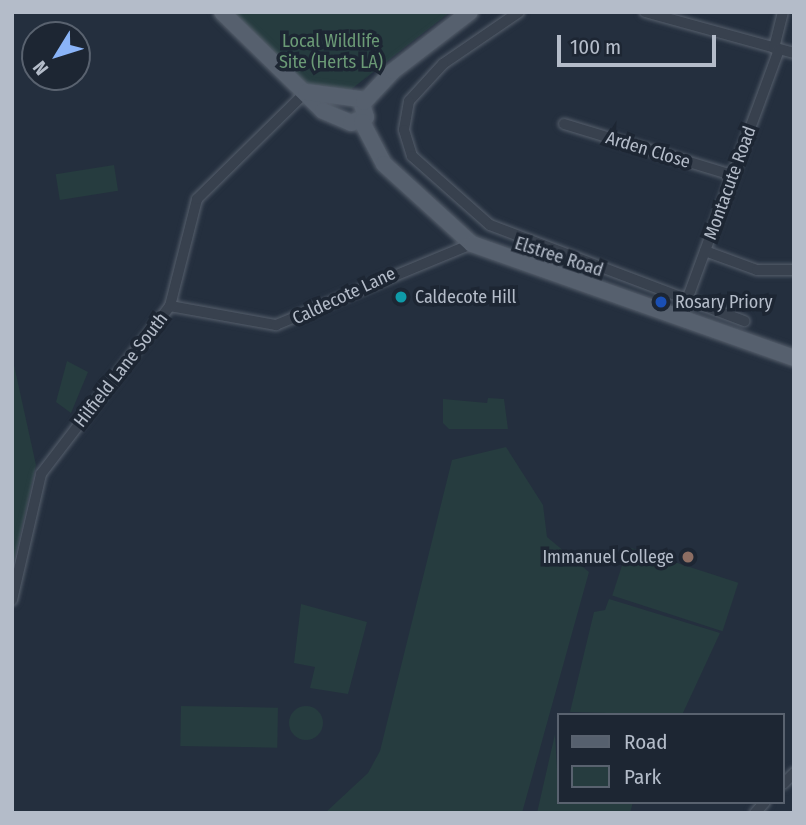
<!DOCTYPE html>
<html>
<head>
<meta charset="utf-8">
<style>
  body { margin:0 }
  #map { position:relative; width:806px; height:825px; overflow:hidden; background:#242f3e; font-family:"Fira Sans Condensed",sans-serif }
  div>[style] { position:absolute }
  .green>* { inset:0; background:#263c3f; transform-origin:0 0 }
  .round { border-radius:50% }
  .roads { filter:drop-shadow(0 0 2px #565f6c) drop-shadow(0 0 2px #565f6c) }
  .street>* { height:10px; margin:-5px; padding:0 5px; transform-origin:5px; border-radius:5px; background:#38414e }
  .primary>* { height:16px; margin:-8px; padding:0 8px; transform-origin:8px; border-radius:8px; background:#56606e }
  .dots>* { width:19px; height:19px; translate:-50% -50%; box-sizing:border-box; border:4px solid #1d2633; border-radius:50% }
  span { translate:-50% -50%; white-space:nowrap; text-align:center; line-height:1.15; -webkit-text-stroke:7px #1d2633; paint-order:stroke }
  .park-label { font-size:18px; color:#6b9a76 }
  .street-label { font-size:18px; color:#b4bcc9 }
  .poi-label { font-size:18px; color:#b4bcc9 }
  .left { translate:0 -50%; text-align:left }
  .right { translate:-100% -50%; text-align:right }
  .frame { position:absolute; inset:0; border:14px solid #b4bcc9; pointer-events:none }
  .legend { position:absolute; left:557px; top:713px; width:228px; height:91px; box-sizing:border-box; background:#1d2633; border:2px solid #59626f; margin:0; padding:9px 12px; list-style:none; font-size:21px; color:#b4bcc9 }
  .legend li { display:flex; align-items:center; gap:14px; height:35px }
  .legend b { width:35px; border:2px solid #59626f }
  .north { position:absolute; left:21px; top:21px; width:70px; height:70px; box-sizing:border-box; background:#1d2633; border:2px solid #59626f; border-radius:50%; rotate:232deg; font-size:19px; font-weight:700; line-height:28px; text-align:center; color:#b4bcc9 }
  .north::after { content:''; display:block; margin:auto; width:24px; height:32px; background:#8ab4f8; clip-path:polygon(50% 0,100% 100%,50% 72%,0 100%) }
  .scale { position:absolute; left:557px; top:35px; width:159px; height:32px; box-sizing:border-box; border:4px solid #b4bcc9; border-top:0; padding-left:9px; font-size:21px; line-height:24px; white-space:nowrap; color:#b4bcc9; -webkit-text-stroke:5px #1d2633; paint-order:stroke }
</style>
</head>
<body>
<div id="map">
  <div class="green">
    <i style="clip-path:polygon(231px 12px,450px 12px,349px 91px,307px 85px)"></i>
    <i style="left:114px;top:165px;width:26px;height:59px;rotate:81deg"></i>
    <i style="clip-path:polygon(12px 356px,36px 465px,12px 570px)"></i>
    <i style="clip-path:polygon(67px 361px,88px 372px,71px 413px,56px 402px)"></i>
    <i style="clip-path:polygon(488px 398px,504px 399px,508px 429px,449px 429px,443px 423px,443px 399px,487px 403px)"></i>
    <i style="clip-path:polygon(506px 447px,543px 505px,547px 537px,589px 572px,522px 813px,325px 813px,368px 773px,380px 751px,452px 460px)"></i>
    <i style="left:628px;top:547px;width:116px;height:51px;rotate:18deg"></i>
    <i style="clip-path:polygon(609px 599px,720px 633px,682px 715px,570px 712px,594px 612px,605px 610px)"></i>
    <i style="clip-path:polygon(301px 604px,367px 622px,348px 694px,310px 688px,315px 667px,294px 663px)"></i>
    <i class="round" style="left:289px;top:706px;width:34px;height:34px"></i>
    <i style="left:181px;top:706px;width:97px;height:40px;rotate:1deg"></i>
    <i style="clip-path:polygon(555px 734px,559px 802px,633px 802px,630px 813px,537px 813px)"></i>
  </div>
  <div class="roads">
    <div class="street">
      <i style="left:519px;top:12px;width:92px;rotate:145.6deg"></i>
      <i style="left:443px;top:64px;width:50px;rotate:132.6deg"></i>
      <i style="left:409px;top:101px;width:29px;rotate:100deg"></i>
      <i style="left:404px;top:130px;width:27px;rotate:73deg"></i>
      <i style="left:412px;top:156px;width:104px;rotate:41.5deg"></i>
      <i style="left:490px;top:225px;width:272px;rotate:20.7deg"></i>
      <i style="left:645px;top:12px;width:155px;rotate:15.4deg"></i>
      <i style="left:774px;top:48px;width:37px;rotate:-76deg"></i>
      <i style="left:564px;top:124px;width:176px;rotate:16.9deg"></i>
      <i style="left:705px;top:251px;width:55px;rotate:20.1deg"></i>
      <i style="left:757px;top:270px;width:37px"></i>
      <i style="left:170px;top:306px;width:108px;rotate:10.2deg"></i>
      <i style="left:276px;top:325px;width:212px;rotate:-22.5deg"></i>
      <i style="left:681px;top:316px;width:283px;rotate:-69.8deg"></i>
      <i style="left:12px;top:600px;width:129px;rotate:-77deg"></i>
      <i style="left:41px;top:474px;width:212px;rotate:-52.5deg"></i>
      <i style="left:170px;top:306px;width:110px;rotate:-75.8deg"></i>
      <i style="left:197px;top:199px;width:153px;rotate:-44.5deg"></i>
      <i style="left:783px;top:784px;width:16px;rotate:-45deg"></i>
      <i style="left:755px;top:813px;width:15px;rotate:-48deg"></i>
    </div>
    <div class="primary">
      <i style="left:222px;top:12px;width:141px;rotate:44.4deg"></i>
      <i style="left:323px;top:111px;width:30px;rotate:23deg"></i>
      <i style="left:351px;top:123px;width:16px;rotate:-22deg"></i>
      <i style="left:366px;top:117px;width:19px;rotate:-108deg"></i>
      <i style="left:360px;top:99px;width:54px;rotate:-172.6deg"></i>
      <i style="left:364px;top:102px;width:42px;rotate:-46.9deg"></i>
      <i style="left:393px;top:71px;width:97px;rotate:-37.5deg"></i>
      <i style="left:362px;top:122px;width:47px;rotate:62.4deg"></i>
      <i style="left:384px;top:164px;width:119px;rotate:42.3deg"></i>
      <i style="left:472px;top:244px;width:342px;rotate:19.5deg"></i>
    </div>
  </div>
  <div class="dots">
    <i style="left:401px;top:297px;background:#0f9aa8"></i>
    <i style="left:661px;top:302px;background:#1a4fb4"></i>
    <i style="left:688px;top:557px;background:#8d6e63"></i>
  </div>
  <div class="park-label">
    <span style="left:331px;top:52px">Local Wildlife<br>Site (Herts LA)</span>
  </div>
  <div class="street-label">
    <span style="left:648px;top:150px;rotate:17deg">Arden Close</span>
    <span style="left:730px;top:183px;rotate:-70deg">Montacute Road</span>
    <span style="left:559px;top:257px;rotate:18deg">Elstree Road</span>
    <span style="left:344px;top:296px;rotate:-25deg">Caldecote Lane</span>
    <span style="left:121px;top:370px;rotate:-52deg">Hilfield Lane South</span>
  </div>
  <div class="poi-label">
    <span class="left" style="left:415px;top:297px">Caldecote Hill</span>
    <span class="left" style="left:675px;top:302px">Rosary Priory</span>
    <span class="right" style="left:674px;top:557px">Immanuel College</span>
  </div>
  <div class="frame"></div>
  <ul class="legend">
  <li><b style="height:9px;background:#56606e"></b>Road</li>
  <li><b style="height:19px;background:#263c3f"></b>Park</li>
  </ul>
  <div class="north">N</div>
  <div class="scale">100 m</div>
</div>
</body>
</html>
